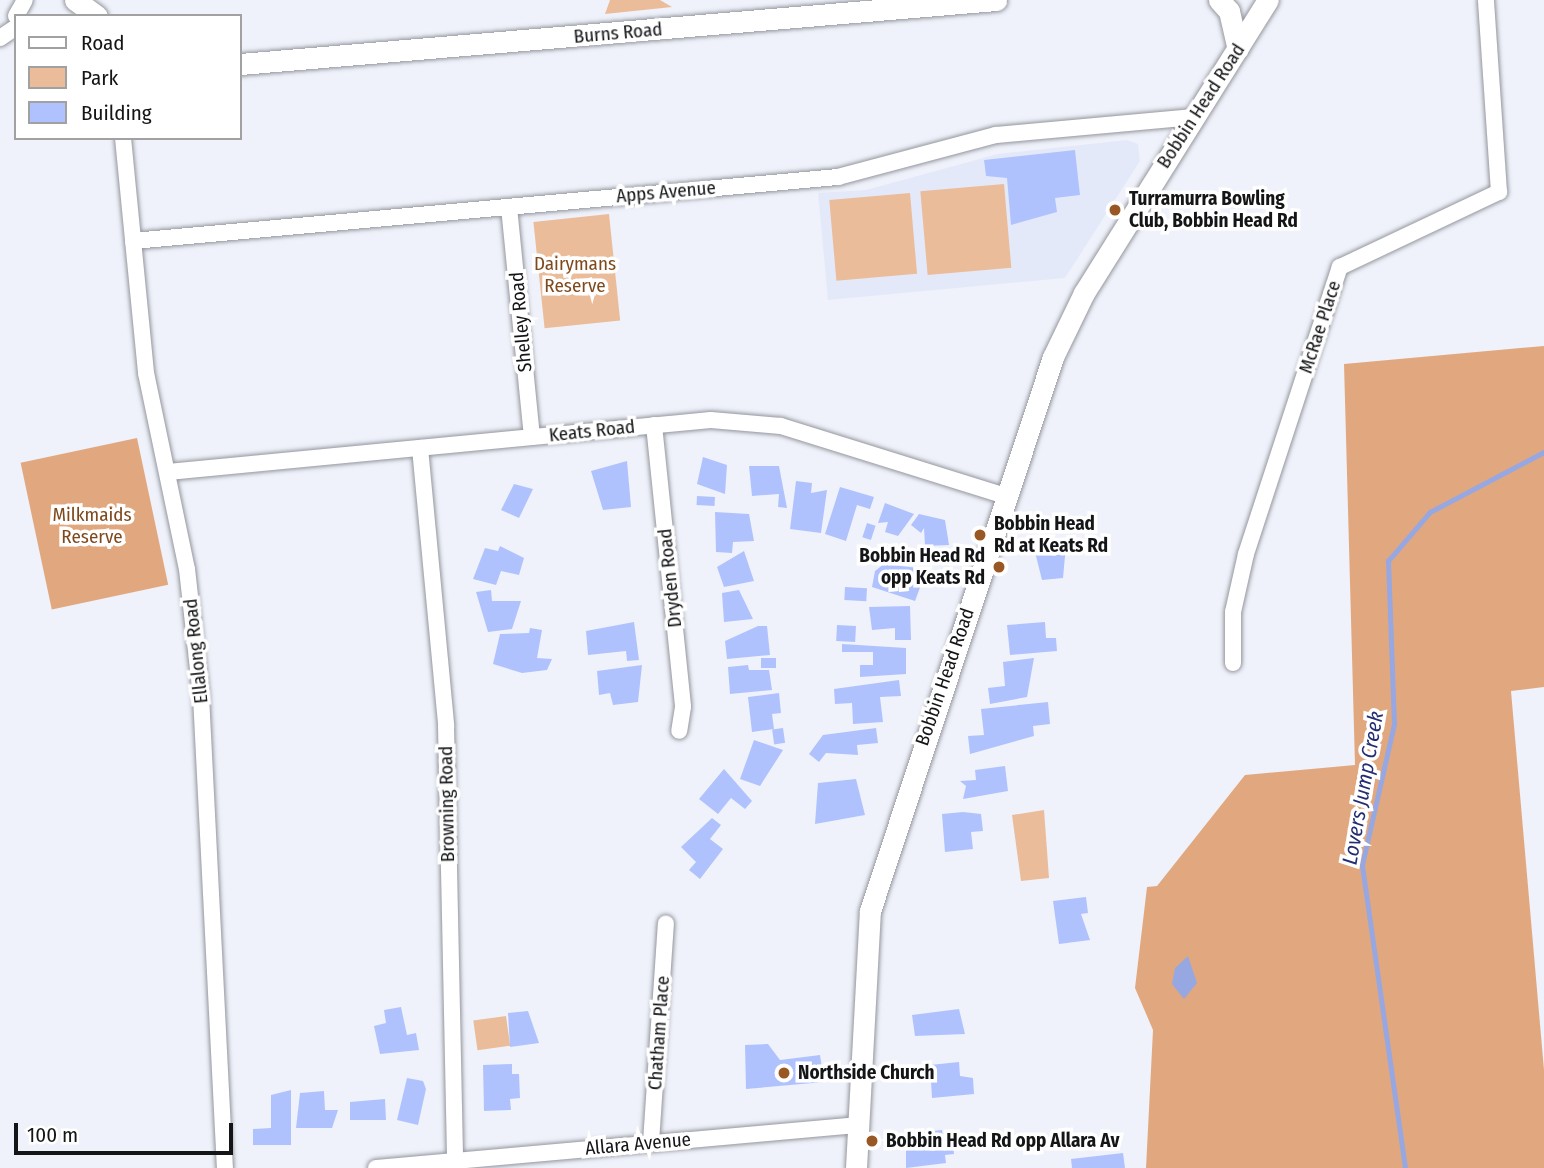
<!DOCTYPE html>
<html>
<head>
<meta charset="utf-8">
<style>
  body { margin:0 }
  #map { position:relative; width:1544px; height:1168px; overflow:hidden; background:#eff2fa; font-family:"Fira Sans Condensed",sans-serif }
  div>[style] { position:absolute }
  .built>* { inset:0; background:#e4e9f9 }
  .green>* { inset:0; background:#ebbc9a; transform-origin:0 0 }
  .forest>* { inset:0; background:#e1a87f; transform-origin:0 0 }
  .water>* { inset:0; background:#97a7e1 }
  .stream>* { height:4.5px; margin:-2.25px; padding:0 2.25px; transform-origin:2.25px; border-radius:2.25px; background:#97a7e1 }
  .building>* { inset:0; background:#b0c2fd; transform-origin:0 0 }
  .roads { filter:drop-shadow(0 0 2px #94969e) drop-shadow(0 0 2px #94969e) }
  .street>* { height:16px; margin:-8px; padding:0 8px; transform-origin:8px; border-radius:8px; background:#fff }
  .secondary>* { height:21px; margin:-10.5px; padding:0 10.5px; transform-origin:10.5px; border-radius:10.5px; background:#fff }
  .dots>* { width:19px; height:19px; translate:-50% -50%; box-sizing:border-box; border:4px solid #fff; border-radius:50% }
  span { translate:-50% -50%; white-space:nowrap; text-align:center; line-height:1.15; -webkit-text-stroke:7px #fff; paint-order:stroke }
  .street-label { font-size:19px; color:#141517 }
  .poi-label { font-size:19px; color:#141517; font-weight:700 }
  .left { translate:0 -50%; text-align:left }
  .right { translate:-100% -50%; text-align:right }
  .park-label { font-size:19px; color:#7f491c }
  .water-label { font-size:21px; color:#232d71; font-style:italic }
  .legend { position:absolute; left:14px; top:14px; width:228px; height:126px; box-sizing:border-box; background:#fff; border:2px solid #a1a1a2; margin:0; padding:9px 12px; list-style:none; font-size:21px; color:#141517 }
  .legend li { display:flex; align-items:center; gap:14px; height:35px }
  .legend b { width:35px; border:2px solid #a1a1a2 }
  .scale { position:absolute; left:14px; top:1123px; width:219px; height:32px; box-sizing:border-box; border:4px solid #141517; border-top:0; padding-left:9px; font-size:21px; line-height:24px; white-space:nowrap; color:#141517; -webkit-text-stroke:5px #fff; paint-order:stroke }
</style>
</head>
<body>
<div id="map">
  <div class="built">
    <i style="clip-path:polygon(1127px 140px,1138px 144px,1140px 161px,1065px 278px,828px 300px,818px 193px,866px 190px,998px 154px)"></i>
  </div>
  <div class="green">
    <i style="clip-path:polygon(610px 0,660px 0,672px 7px,605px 14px)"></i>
    <i style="left:1004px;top:184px;width:84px;height:84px;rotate:85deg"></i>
    <i style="left:910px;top:193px;width:81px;height:81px;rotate:85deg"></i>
    <i style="left:609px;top:214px;width:107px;height:76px;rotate:84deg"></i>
    <i style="clip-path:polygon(1044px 810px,1049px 878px,1021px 881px,1012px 815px)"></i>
    <i style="left:506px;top:1016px;width:30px;height:33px;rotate:82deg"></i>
  </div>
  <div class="forest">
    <i style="clip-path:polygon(1544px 346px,1544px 687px,1511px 691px,1544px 1070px,1544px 1168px,1146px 1168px,1153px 1030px,1135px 988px,1147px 887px,1157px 886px,1245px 775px,1355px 765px,1344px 364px)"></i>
    <i style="left:137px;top:438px;width:150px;height:119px;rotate:78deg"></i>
  </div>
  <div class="water">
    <i style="clip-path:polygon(1188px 956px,1197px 983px,1184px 999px,1172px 984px,1175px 968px)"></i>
  </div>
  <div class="stream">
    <i style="left:1405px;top:1168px;width:306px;rotate:-98.1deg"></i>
    <i style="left:1362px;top:865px;width:145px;rotate:-77.2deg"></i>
    <i style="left:1394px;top:724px;width:163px;rotate:-92.1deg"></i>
    <i style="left:1388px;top:561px;width:65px;rotate:-49.4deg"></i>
    <i style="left:1430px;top:512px;width:129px;rotate:-27.8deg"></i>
  </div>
  <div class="building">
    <i style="clip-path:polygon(1075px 150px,1080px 195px,1055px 198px,1057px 212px,1011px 225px,1007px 178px,986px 176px,984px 160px)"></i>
    <i style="clip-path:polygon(703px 457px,727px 465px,725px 494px,697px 484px)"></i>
    <i style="clip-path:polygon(627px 461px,631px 507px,603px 510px,591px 471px)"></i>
    <i style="clip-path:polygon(749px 466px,779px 466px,787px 508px,778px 507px,779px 494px,752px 496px)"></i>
    <i style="clip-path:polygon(796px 481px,812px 483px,811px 493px,827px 490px,821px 533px,790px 529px)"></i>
    <i style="clip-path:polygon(514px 484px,533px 489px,519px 518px,501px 510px)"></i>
    <i style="clip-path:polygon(840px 487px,874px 497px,870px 509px,857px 505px,846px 541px,825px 534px)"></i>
    <i style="left:697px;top:496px;width:18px;height:9px;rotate:3deg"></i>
    <i style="clip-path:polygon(885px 503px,914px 514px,898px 536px,885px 532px,888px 522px,878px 523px)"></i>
    <i style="clip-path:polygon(715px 512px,749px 514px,754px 541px,733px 542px,732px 553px,716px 552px)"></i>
    <i style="clip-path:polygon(919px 514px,945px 520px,949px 545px,925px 546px,924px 528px,921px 533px,911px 525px)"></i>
    <i style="left:867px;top:523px;width:9px;height:15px;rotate:18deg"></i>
    <i style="clip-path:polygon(1066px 545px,1063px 578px,1042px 580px,1034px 548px)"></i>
    <i style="clip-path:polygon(500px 546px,524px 558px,519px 575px,501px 571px,496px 585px,473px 579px,485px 548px,498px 551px)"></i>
    <i style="clip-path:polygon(744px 551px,754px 581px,724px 587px,717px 567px)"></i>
    <i style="clip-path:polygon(884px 564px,927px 569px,915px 601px,872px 587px,875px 571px)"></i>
    <i style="left:845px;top:587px;width:22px;height:13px;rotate:3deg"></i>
    <i style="clip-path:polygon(491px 590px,492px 601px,521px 601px,512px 629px,488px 632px,476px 592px)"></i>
    <i style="clip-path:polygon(739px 590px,753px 619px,724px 622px,722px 593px)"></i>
    <i style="clip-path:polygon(910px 606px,911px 640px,895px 640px,895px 628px,872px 630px,869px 607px)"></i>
    <i style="clip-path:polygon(634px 622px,639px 660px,627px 661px,626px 651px,588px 655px,586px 631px)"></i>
    <i style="clip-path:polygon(1045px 622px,1046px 638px,1056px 638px,1057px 651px,1010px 655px,1007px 625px)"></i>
    <i style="left:837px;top:625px;width:19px;height:16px;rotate:3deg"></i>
    <i style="clip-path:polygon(758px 626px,767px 626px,770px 655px,727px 659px,725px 641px)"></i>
    <i style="clip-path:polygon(530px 628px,542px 630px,537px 658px,552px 659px,547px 670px,522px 673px,493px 664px,500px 634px,529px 633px)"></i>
    <i style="clip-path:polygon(842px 644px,906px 648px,906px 674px,860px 677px,860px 665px,873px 665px,873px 652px,842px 652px)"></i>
    <i style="left:761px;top:658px;width:15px;height:10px"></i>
    <i style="clip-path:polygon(1034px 658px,1027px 697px,990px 704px,988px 688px,1005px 686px,1003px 662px)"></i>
    <i style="clip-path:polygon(642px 665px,638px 702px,613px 705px,610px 693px,599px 695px,597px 671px)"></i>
    <i style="clip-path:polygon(748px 665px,749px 670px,769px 670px,772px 690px,730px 694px,728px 667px)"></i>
    <i style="clip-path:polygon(899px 680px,901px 696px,880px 697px,883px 722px,853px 724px,852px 703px,835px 704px,834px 689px)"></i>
    <i style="clip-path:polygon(779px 693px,781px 713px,772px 714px,774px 729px,752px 732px,748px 697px)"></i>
    <i style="clip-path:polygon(1048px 702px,1050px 724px,1033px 726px,1034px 736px,970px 754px,968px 736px,984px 735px,981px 709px)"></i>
    <i style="left:783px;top:728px;width:15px;height:11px;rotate:82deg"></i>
    <i style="clip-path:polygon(876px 728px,878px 743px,857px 745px,858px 755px,826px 753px,819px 762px,809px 754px,823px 735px)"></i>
    <i style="clip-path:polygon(754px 740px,783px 750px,760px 786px,740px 779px)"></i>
    <i style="clip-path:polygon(1005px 766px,1008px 791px,963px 799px,966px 786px,960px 781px,976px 780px,975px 770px)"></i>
    <i style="clip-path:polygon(724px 769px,752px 801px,745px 809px,731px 798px,718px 814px,699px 799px)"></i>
    <i style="clip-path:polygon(856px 779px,865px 815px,815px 824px,818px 783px)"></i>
    <i style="clip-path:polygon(963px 812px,981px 814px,983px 831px,971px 832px,973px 849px,945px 852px,942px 814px)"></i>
    <i style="clip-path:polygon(712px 818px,721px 825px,710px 839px,723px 849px,700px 879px,689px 870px,696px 862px,681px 847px)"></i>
    <i style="clip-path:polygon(1086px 897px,1088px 913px,1081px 914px,1090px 940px,1059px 944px,1053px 901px)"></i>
    <i style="clip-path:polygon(401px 1007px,407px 1035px,416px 1033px,419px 1050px,380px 1054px,374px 1026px,386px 1023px,384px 1010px)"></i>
    <i style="clip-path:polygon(959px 1009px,965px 1034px,915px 1036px,912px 1015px)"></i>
    <i style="clip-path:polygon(528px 1011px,539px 1043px,510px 1047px,508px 1013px)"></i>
    <i style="clip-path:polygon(768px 1044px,780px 1060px,820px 1055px,824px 1082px,746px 1089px,745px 1045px)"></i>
    <i style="clip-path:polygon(959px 1062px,960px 1076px,973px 1078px,974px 1094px,932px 1098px,930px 1065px)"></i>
    <i style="clip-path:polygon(512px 1064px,512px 1074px,519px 1074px,520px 1098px,510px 1099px,511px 1110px,484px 1111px,483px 1065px)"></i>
    <i style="clip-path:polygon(407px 1078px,423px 1081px,426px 1089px,418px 1125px,397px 1120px)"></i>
    <i style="clip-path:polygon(291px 1090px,291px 1145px,253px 1145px,253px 1129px,271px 1128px,271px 1095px)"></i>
    <i style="clip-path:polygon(324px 1091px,325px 1110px,338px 1110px,332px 1128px,296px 1128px,300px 1093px)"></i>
    <i style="clip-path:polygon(385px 1099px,386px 1120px,350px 1120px,350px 1102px)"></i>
    <i style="clip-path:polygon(942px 1130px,943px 1139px,952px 1138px,954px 1154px,945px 1155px,946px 1163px,906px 1168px,906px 1134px)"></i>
    <i style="clip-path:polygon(1123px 1153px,1125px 1168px,1072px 1168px,1071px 1159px)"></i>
  </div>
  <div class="roads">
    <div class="street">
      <i style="left:16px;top:16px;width:18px;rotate:-61deg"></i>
      <i style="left:0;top:38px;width:18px;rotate:-34deg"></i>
      <i style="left:123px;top:138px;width:236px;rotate:84.4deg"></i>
      <i style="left:146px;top:373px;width:200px;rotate:78.2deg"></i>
      <i style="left:187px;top:569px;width:128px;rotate:83.7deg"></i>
      <i style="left:201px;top:696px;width:473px;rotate:87.1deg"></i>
      <i style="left:509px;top:207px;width:231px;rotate:84.3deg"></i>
      <i style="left:133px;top:241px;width:708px;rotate:-5.19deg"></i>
      <i style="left:838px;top:177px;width:163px;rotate:-14.9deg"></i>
      <i style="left:996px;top:135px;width:199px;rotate:-5.2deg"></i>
      <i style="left:654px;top:425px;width:283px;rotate:84.1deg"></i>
      <i style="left:683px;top:707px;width:24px;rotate:99deg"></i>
      <i style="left:420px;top:448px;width:278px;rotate:84.6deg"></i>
      <i style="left:446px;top:725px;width:436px;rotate:88.8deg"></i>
      <i style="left:168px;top:472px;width:545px;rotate:-5.47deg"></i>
      <i style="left:711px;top:420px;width:70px;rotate:4.9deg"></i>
      <i style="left:781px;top:426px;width:236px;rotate:17.3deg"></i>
      <i style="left:1233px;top:663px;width:51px;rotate:-90deg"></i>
      <i style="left:1233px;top:612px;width:59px;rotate:-77.4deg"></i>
      <i style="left:1246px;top:554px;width:302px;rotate:-71.9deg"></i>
      <i style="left:1340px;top:267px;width:176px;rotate:-25.3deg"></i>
      <i style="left:1499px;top:192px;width:192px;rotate:-93.9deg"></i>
      <i style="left:651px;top:1142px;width:219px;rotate:-86.1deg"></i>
      <i style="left:376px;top:1168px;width:483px;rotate:-5.1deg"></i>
    </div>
    <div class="secondary">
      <i style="left:75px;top:0;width:27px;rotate:36deg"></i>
      <i style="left:1219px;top:0;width:15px;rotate:48deg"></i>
      <i style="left:1229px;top:11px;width:39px;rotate:77deg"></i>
      <i style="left:240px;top:64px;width:759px;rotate:-4.84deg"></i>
      <i style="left:856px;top:1168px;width:257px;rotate:-86.9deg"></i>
      <i style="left:870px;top:911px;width:583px;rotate:-71.72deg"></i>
      <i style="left:1053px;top:357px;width:71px;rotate:-64.2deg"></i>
      <i style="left:1084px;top:293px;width:346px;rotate:-57.9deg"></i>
    </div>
  </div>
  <div class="dots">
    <i style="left:1115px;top:210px;background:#995823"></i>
    <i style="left:980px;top:535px;background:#995823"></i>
    <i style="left:999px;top:567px;background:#995823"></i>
    <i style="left:784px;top:1073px;background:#995823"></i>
    <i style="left:872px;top:1141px;background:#995823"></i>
  </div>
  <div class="street-label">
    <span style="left:618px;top:33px;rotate:-5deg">Burns Road</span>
    <span style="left:1201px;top:106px;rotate:-57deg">Bobbin Head Road</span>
    <span style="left:666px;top:192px;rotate:-5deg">Apps Avenue</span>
    <span style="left:521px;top:322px;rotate:-95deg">Shelley Road</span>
    <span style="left:1320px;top:327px;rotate:-72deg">McRae Place</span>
    <span style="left:592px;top:431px;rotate:-6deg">Keats Road</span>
    <span style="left:670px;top:578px;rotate:-96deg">Dryden Road</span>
    <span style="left:196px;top:651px;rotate:-96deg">Ellalong Road</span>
    <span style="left:945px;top:677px;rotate:-71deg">Bobbin Head Road</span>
    <span style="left:447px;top:804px;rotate:-91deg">Browning Road</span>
    <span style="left:659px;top:1033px;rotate:-86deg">Chatham Place</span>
    <span style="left:638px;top:1144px;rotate:-5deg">Allara Avenue</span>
  </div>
  <div class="poi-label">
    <span class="left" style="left:1129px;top:210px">Turramurra Bowling<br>Club, Bobbin Head Rd</span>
    <span class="left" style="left:994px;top:535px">Bobbin Head<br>Rd at Keats Rd</span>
    <span class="right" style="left:985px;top:567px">Bobbin Head Rd<br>opp Keats Rd</span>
    <span class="left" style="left:798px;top:1073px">Northside Church</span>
    <span class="left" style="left:886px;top:1141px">Bobbin Head Rd opp Allara Av</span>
  </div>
  <div class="park-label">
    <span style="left:575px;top:275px">Dairymans<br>Reserve</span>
    <span style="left:92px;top:526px">Milkmaids<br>Reserve</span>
  </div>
  <div class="water-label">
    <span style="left:1363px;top:788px;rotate:-80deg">Lovers Jump Creek</span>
  </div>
  <ul class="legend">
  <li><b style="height:9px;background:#fff"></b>Road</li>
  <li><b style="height:19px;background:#ebbc9a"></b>Park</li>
  <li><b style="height:19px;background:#b0c2fd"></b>Building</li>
  </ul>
  <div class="scale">100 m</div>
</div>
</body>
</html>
